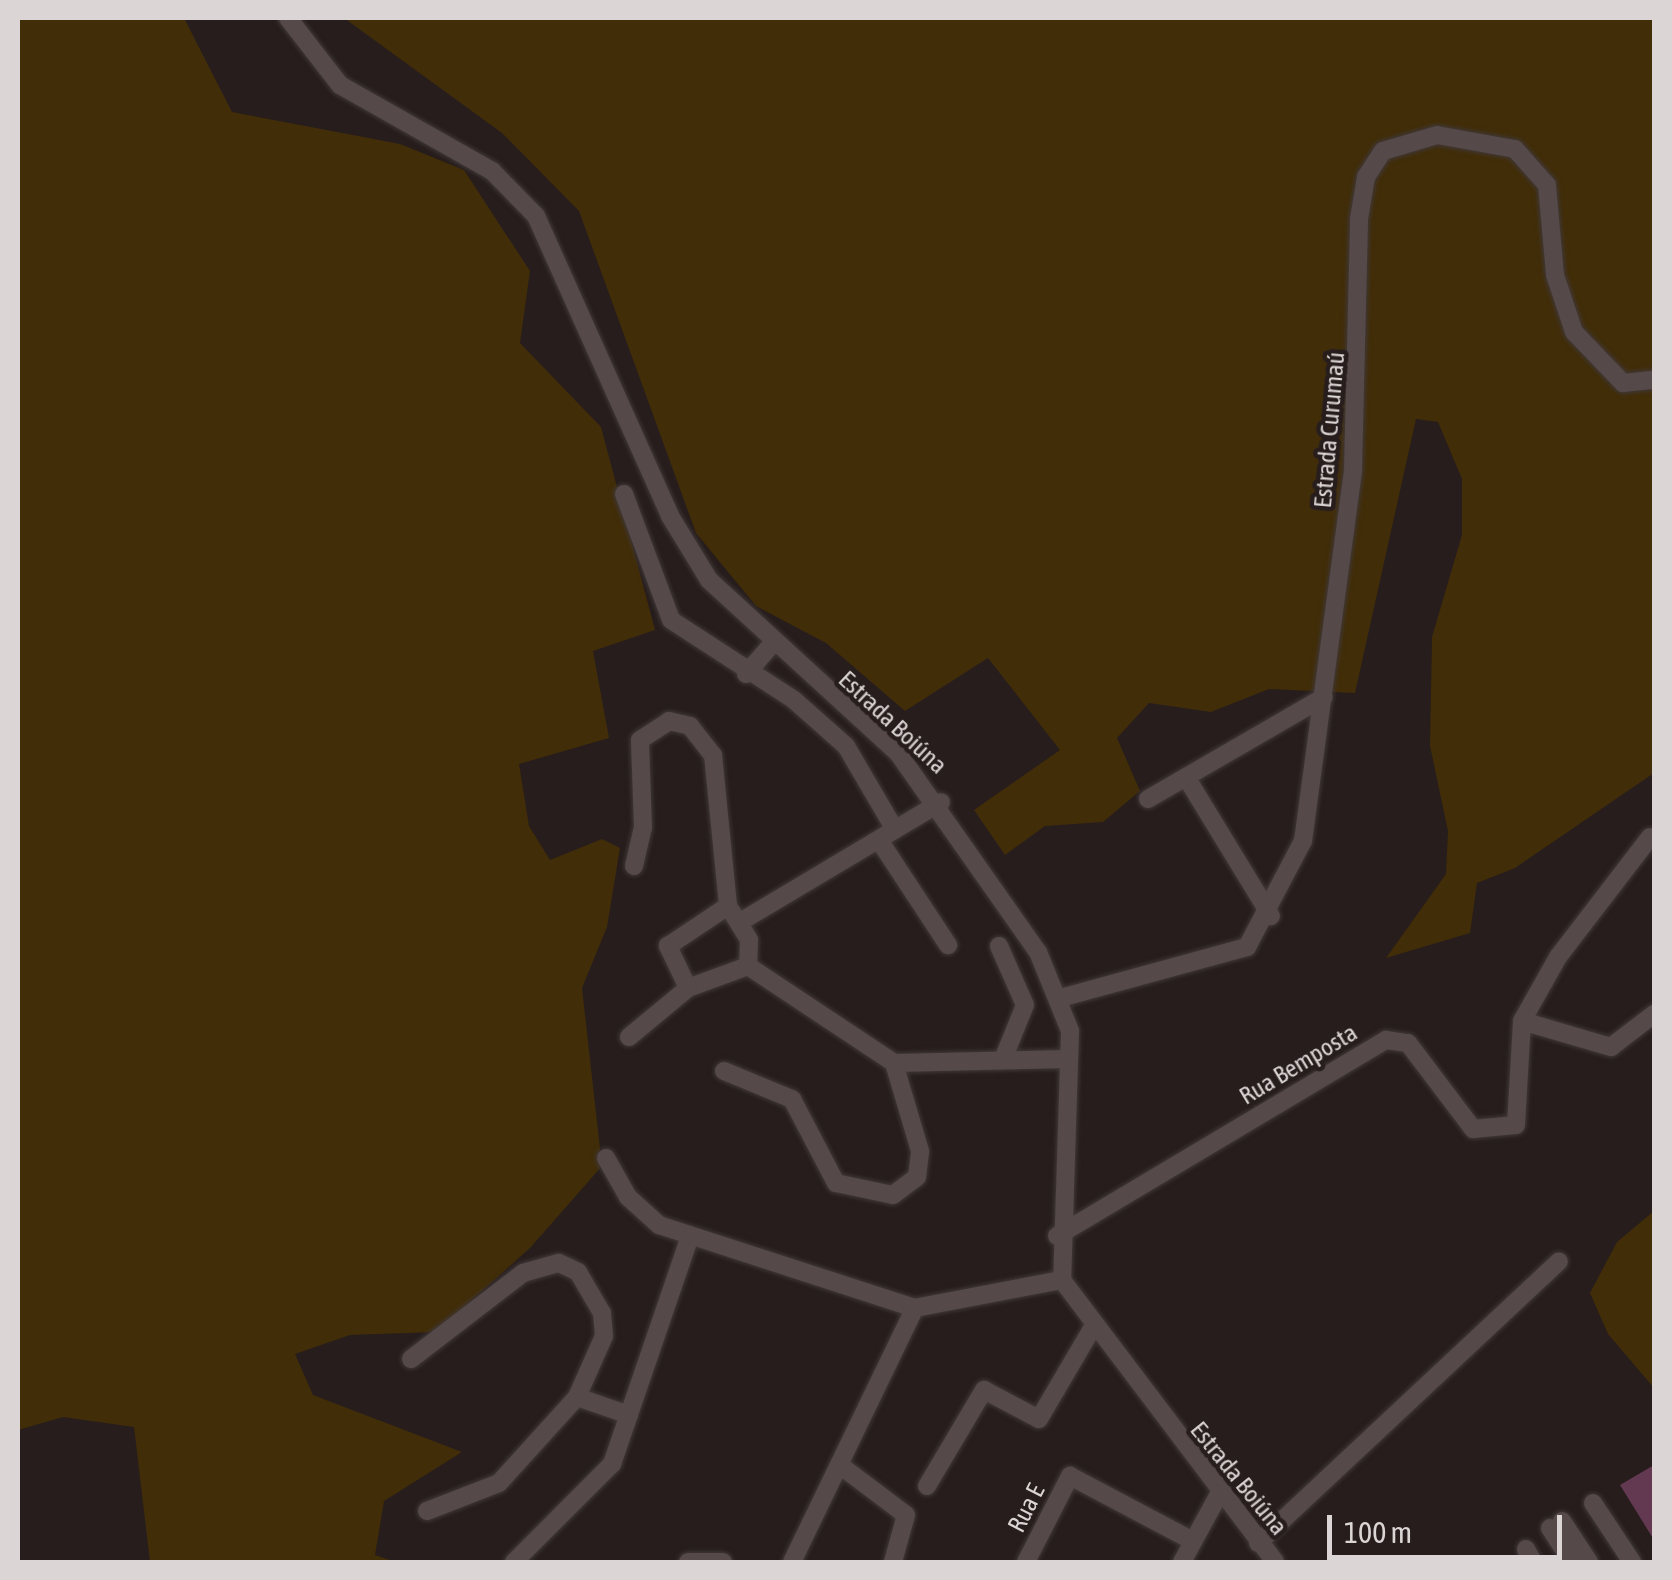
<!DOCTYPE html>
<html>
<head>
<meta charset="utf-8">
<style>
  body { margin:0 }
  #map { position:relative; width:1672px; height:1580px; overflow:hidden; background:#271d1d; font-family:"Asap Condensed",sans-serif }
  div>[style] { position:absolute }
  .green>* { inset:0; background:#412d08 }
  .building>* { inset:0; background:#623951 }
  .roads { filter:drop-shadow(0 0 2px #403838) drop-shadow(0 0 2px #403838) }
  .minor>* { height:18px; margin:-9px; padding:0 9px; transform-origin:9px; border-radius:9px; background:#55494a }
  span { translate:-50% -50%; white-space:nowrap; text-align:center; line-height:1.15; -webkit-text-stroke:9px #271d1d; paint-order:stroke }
  .street-label { font-size:25px; color:#dcd5d5 }
  .frame { position:absolute; inset:0; border:20px solid #dcd5d5; pointer-events:none }
  .scale { position:absolute; left:1327px; top:1515px; width:235px; height:45px; box-sizing:border-box; border:5px solid #dcd5d5; border-top:0; padding-left:12px; font-size:30px; line-height:35px; white-space:nowrap; color:#dcd5d5; -webkit-text-stroke:8px #271d1d; paint-order:stroke }
</style>
</head>
<body>
<div id="map">
  <div class="green">
    <i style="clip-path:polygon(18px 18px,184px 18px,232px 112px,400px 144px,464px 170px,530px 271px,520px 343px,601px 427px,655px 630px,593px 651px,609px 738px,519px 764px,529px 826px,550px 860px,602px 839px,620px 848px,607px 927px,582px 988px,602px 1166px,530px 1248px,436px 1332px,350px 1335px,295px 1354px,313px 1395px,462px 1452px,384px 1501px,375px 1555px,396px 1562px,150px 1562px,134px 1427px,63px 1417px,18px 1430px)"></i>
    <i style="clip-path:polygon(344px 18px,1654px 18px,1654px 773px,1515px 868px,1477px 883px,1470px 933px,1386px 958px,1446px 874px,1448px 831px,1430px 746px,1432px 637px,1462px 535px,1462px 479px,1438px 422px,1416px 419px,1355px 693px,1269px 689px,1211px 712px,1149px 703px,1117px 738px,1140px 791px,1103px 822px,1045px 826px,1005px 855px,974px 810px,1060px 750px,988px 658px,905px 711px,826px 643px,756px 606px,696px 533px,579px 211px,502px 133px)"></i>
    <i style="clip-path:polygon(1654px 1211px,1654px 1388px,1608px 1334px,1590px 1293px,1617px 1242px)"></i>
  </div>
  <div class="building">
    <i style="clip-path:polygon(1654px 1465px,1654px 1540px,1620px 1485px)"></i>
  </div>
  <div class="roads">
    <div class="minor">
      <i style="left:288px;top:18px;width:85px;rotate:52.2deg"></i>
      <i style="left:340px;top:85px;width:175px;rotate:29.5deg"></i>
      <i style="left:492px;top:171px;width:63px;rotate:45.6deg"></i>
      <i style="left:536px;top:216px;width:329px;rotate:65.9deg"></i>
      <i style="left:670px;top:516px;width:75px;rotate:58.6deg"></i>
      <i style="left:709px;top:580px;width:256px;rotate:42.5deg"></i>
      <i style="left:898px;top:753px;width:243px;rotate:54.9deg"></i>
      <i style="left:1038px;top:952px;width:85px;rotate:67.9deg"></i>
      <i style="left:1070px;top:1031px;width:249px;rotate:91.8deg"></i>
      <i style="left:1062px;top:1280px;width:353px;rotate:52.9deg"></i>
      <i style="left:624px;top:494px;width:134px;rotate:69.5deg"></i>
      <i style="left:671px;top:620px;width:147px;rotate:33deg"></i>
      <i style="left:794px;top:700px;width:69px;rotate:41.5deg"></i>
      <i style="left:846px;top:746px;width:97px;rotate:59.7deg"></i>
      <i style="left:746px;top:674px;width:38px;rotate:-49deg"></i>
      <i style="left:1186px;top:777px;width:163px;rotate:58.6deg"></i>
      <i style="left:1148px;top:799px;width:203px;rotate:-30.1deg"></i>
      <i style="left:879px;top:840px;width:126px;rotate:56.7deg"></i>
      <i style="left:634px;top:866px;width:39px;rotate:-77deg"></i>
      <i style="left:643px;top:828px;width:88px;rotate:-92deg"></i>
      <i style="left:640px;top:740px;width:35px;rotate:-33deg"></i>
      <i style="left:669px;top:721px;width:22px;rotate:13deg"></i>
      <i style="left:690px;top:726px;width:37px;rotate:52deg"></i>
      <i style="left:713px;top:755px;width:152px;rotate:84.3deg"></i>
      <i style="left:728px;top:906px;width:40px;rotate:58deg"></i>
      <i style="left:749px;top:940px;width:26px;rotate:92deg"></i>
      <i style="left:748px;top:966px;width:64px;rotate:159.9deg"></i>
      <i style="left:688px;top:988px;width:47px;rotate:-115.5deg"></i>
      <i style="left:668px;top:946px;width:72px;rotate:-33.7deg"></i>
      <i style="left:740px;top:922px;width:234px;rotate:-30.8deg"></i>
      <i style="left:999px;top:946px;width:64px;rotate:66.2deg"></i>
      <i style="left:1025px;top:1005px;width:56px;rotate:112deg"></i>
      <i style="left:748px;top:966px;width:175px;rotate:33.6deg"></i>
      <i style="left:894px;top:1063px;width:175px;rotate:-1.3deg"></i>
      <i style="left:1064px;top:997px;width:190px;rotate:-15.3deg"></i>
      <i style="left:1247px;top:947px;width:120px;rotate:-62.2deg"></i>
      <i style="left:1303px;top:841px;width:375px;rotate:-82.3deg"></i>
      <i style="left:1353px;top:469px;width:250px;rotate:-88.6deg"></i>
      <i style="left:1359px;top:219px;width:43px;rotate:-80.5deg"></i>
      <i style="left:1366px;top:177px;width:31px;rotate:-57deg"></i>
      <i style="left:1383px;top:151px;width:56px;rotate:-16.5deg"></i>
      <i style="left:1437px;top:135px;width:79px;rotate:10.2deg"></i>
      <i style="left:1515px;top:149px;width:48px;rotate:48.4deg"></i>
      <i style="left:1547px;top:185px;width:90px;rotate:84.9deg"></i>
      <i style="left:1555px;top:275px;width:60px;rotate:71.6deg"></i>
      <i style="left:1574px;top:332px;width:71px;rotate:46.1deg"></i>
      <i style="left:1623px;top:383px;width:31px;rotate:-6deg"></i>
      <i style="left:1522px;top:1021px;width:93px;rotate:16.3deg"></i>
      <i style="left:1611px;top:1047px;width:54px;rotate:-37.5deg"></i>
      <i style="left:629px;top:1037px;width:77px;rotate:-39.7deg"></i>
      <i style="left:724px;top:1071px;width:74px;rotate:22.4deg"></i>
      <i style="left:792px;top:1099px;width:95px;rotate:62.4deg"></i>
      <i style="left:836px;top:1183px;width:58px;rotate:11.9deg"></i>
      <i style="left:893px;top:1195px;width:30px;rotate:-37deg"></i>
      <i style="left:917px;top:1177px;width:26px;rotate:-83deg"></i>
      <i style="left:920px;top:1151px;width:92px;rotate:-106.5deg"></i>
      <i style="left:606px;top:1158px;width:45px;rotate:60.6deg"></i>
      <i style="left:628px;top:1197px;width:42px;rotate:42.1deg"></i>
      <i style="left:659px;top:1225px;width:269px;rotate:18deg"></i>
      <i style="left:1057px;top:1236px;width:383px;rotate:-30.8deg"></i>
      <i style="left:1386px;top:1040px;width:22px;rotate:8deg"></i>
      <i style="left:1408px;top:1043px;width:108px;rotate:52.9deg"></i>
      <i style="left:1473px;top:1129px;width:43px;rotate:-5.3deg"></i>
      <i style="left:1516px;top:1125px;width:104px;rotate:-86.7deg"></i>
      <i style="left:1522px;top:1021px;width:73px;rotate:-60.6deg"></i>
      <i style="left:1558px;top:957px;width:151px;rotate:-52.5deg"></i>
      <i style="left:411px;top:1359px;width:141px;rotate:-37.5deg"></i>
      <i style="left:523px;top:1273px;width:37px;rotate:-16deg"></i>
      <i style="left:559px;top:1263px;width:21px;rotate:25deg"></i>
      <i style="left:578px;top:1272px;width:48px;rotate:59.7deg"></i>
      <i style="left:602px;top:1313px;width:23px;rotate:85deg"></i>
      <i style="left:604px;top:1336px;width:67px;rotate:113.9deg"></i>
      <i style="left:841px;top:1466px;width:81px;rotate:37deg"></i>
      <i style="left:906px;top:1515px;width:49px;rotate:105.5deg"></i>
      <i style="left:927px;top:1486px;width:112px;rotate:-59.3deg"></i>
      <i style="left:984px;top:1390px;width:62px;rotate:27.8deg"></i>
      <i style="left:1039px;top:1419px;width:107px;rotate:-59.6deg"></i>
      <i style="left:1593px;top:1503px;width:71px;rotate:56.5deg"></i>
      <i style="left:427px;top:1511px;width:77px;rotate:-21.3deg"></i>
      <i style="left:499px;top:1483px;width:116px;rotate:-47.8deg"></i>
      <i style="left:577px;top:1397px;width:55px;rotate:19.1deg"></i>
      <i style="left:1562px;top:1521px;width:49px;rotate:56.6deg"></i>
      <i style="left:1550px;top:1528px;width:40px;rotate:57.1deg"></i>
      <i style="left:1258px;top:1543px;width:412px;rotate:-43.1deg"></i>
      <i style="left:1526px;top:1549px;width:15px;rotate:62deg"></i>
      <i style="left:514px;top:1562px;width:139px;rotate:-45deg"></i>
      <i style="left:612px;top:1464px;width:238px;rotate:-71.1deg"></i>
      <i style="left:688px;top:1562px;width:35px"></i>
      <i style="left:792px;top:1562px;width:282px;rotate:-64.2deg"></i>
      <i style="left:915px;top:1308px;width:150px;rotate:-10.8deg"></i>
      <i style="left:1026px;top:1562px;width:97px;rotate:-62.9deg"></i>
      <i style="left:1070px;top:1476px;width:139px;rotate:27.9deg"></i>
      <i style="left:1182px;top:1562px;width:77px;rotate:-61.4deg"></i>
    </div>
  </div>
  <div class="street-label">
    <span style="left:1329px;top:430px;rotate:-85deg">Estrada Curumaú</span>
    <span style="left:893px;top:722px;rotate:43deg">Estrada Boiúna</span>
    <span style="left:1298px;top:1064px;rotate:-31deg">Rua Bemposta</span>
    <span style="left:1239px;top:1478px;rotate:51deg">Estrada Boiúna</span>
    <span style="left:1026px;top:1508px;rotate:-63deg">Rua E</span>
  </div>
  <div class="frame"></div>
  <div class="scale">100 m</div>
</div>
</body>
</html>
